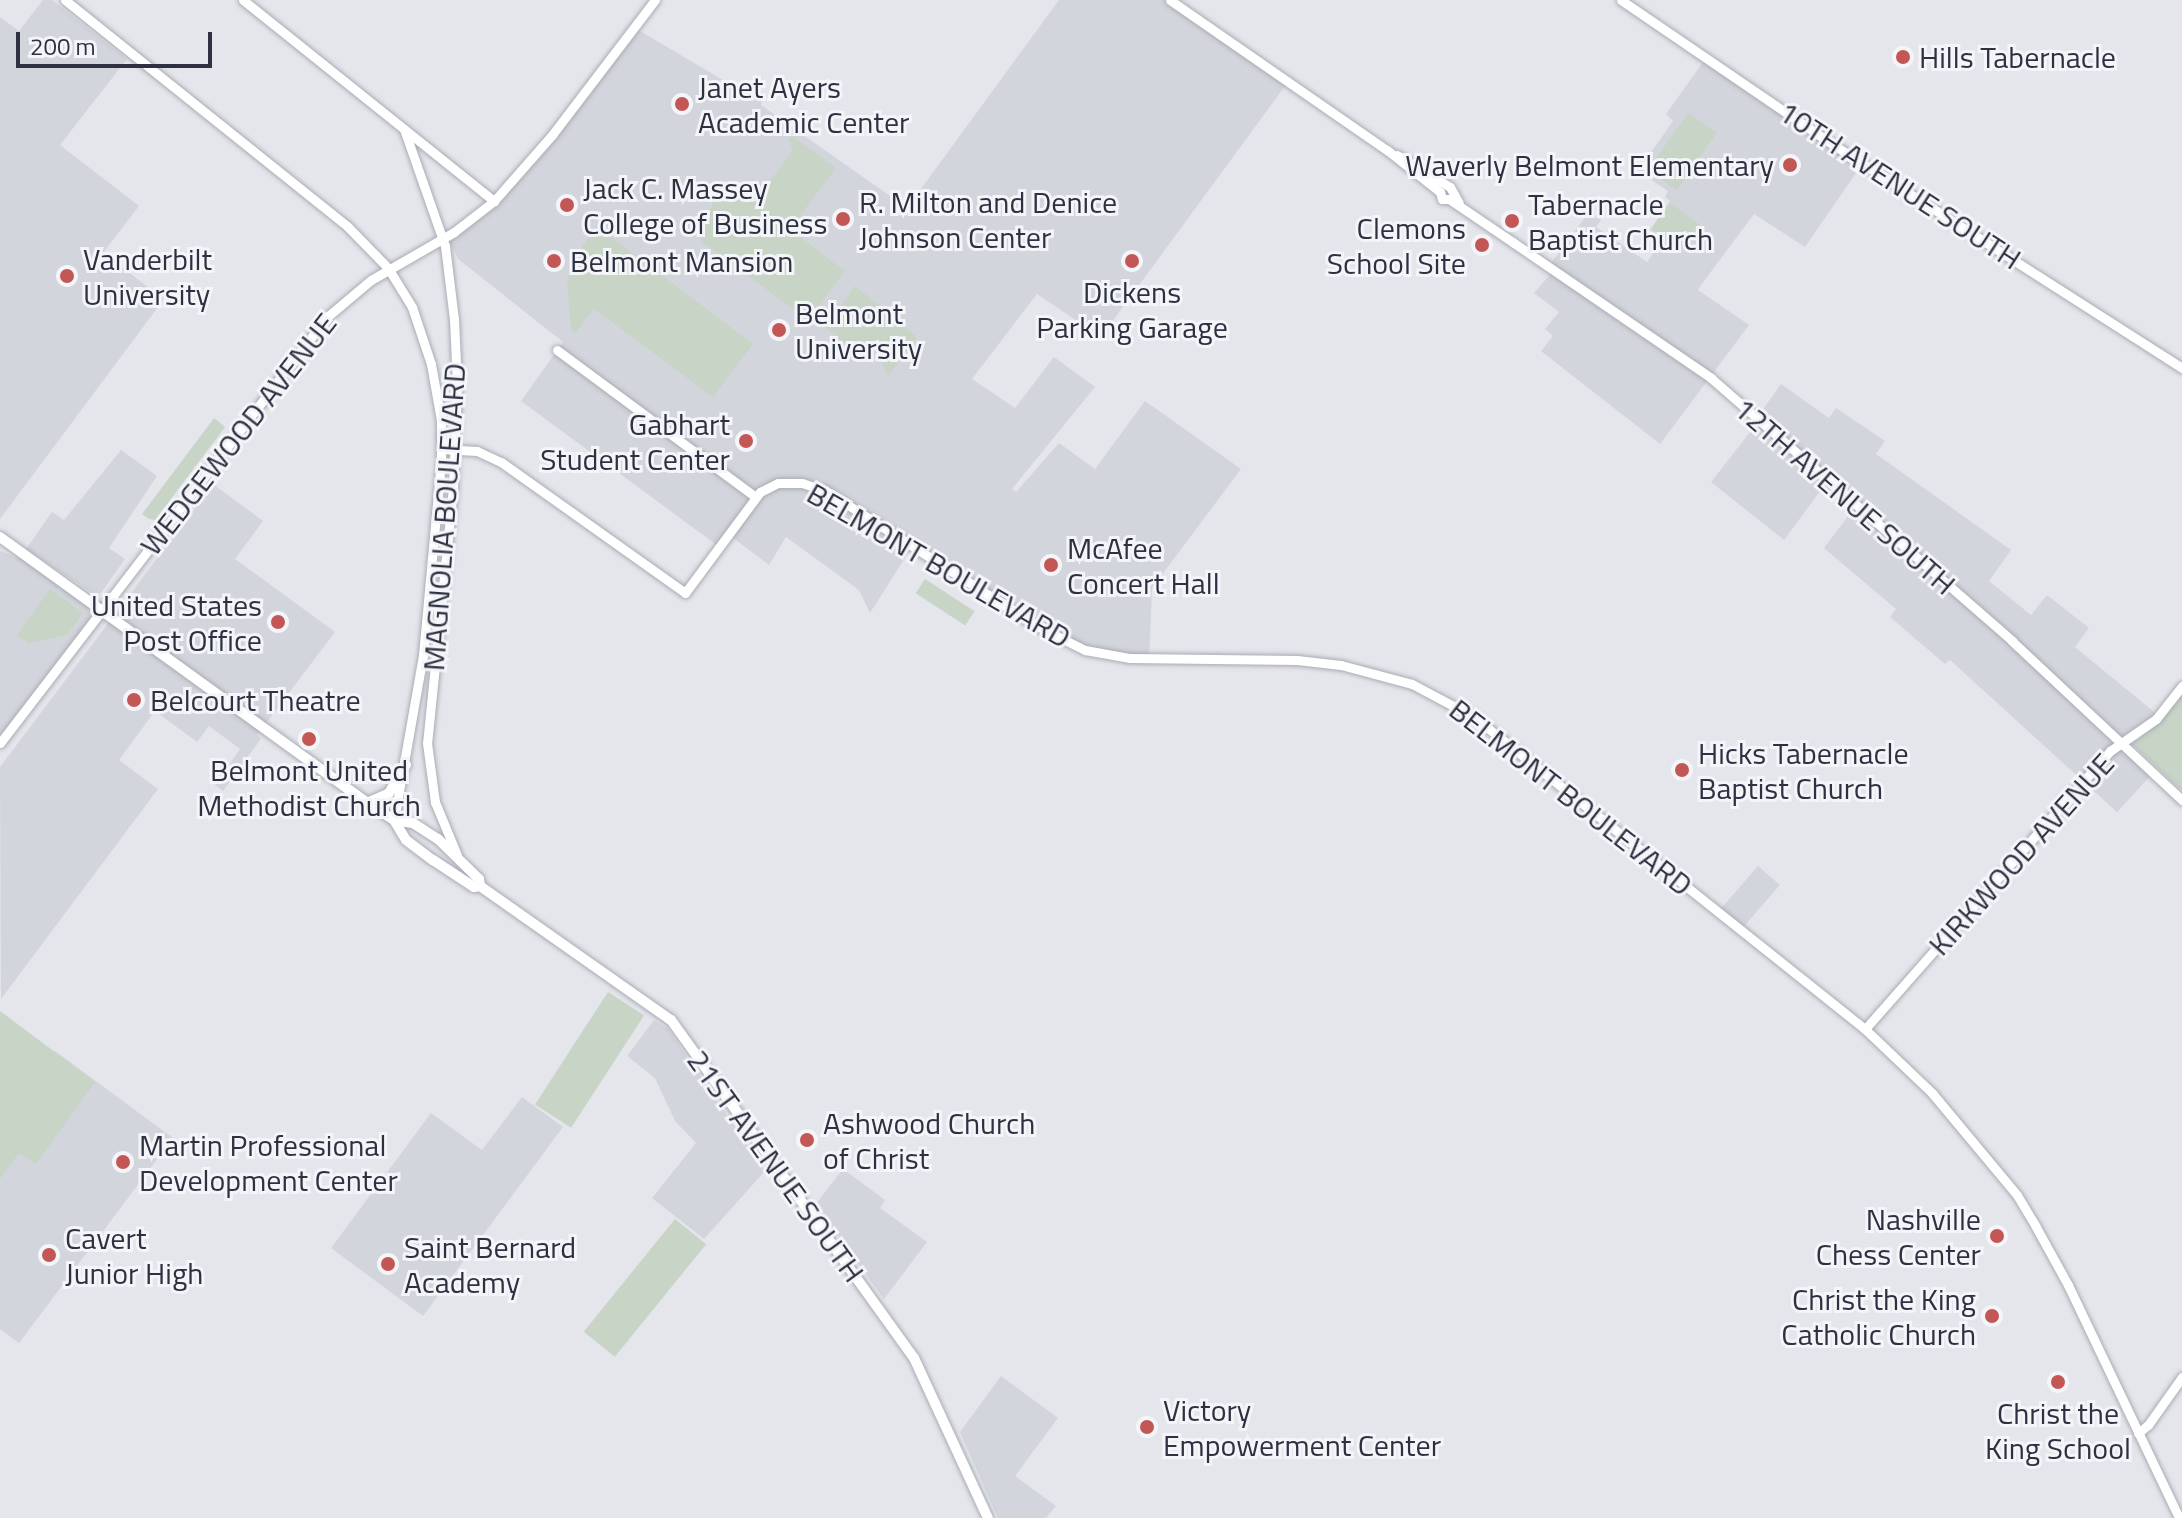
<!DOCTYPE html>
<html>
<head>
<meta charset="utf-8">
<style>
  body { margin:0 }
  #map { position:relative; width:2182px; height:1518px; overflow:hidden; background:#e4e6eb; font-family:"Titillium Web",sans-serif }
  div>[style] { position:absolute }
  .built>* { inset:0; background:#d3d5dc; transform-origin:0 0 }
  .green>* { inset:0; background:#c7d4c6; transform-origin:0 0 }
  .roads { filter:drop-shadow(0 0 2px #a9acb5) drop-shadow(0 0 2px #a9acb5) }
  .secondary>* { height:9px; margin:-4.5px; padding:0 4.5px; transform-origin:4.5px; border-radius:4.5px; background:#fff }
  .primary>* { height:10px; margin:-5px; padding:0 5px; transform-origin:5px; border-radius:5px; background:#fff }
  .dots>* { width:22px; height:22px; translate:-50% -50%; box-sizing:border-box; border:4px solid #f4f5f8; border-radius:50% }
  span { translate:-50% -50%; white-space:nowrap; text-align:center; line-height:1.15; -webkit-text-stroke:6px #f4f5f8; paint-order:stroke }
  .poi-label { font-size:30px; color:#2d3142 }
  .left { translate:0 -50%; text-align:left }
  .right { translate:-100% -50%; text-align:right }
  .street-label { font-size:30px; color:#2d3142 }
  .scale { position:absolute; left:16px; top:32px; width:196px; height:36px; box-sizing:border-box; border:4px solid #2d3142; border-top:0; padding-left:10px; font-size:24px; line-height:28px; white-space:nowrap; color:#2d3142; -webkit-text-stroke:6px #f4f5f8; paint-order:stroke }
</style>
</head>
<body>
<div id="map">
  <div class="built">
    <i style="clip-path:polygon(43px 0,52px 0,127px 59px,60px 145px,139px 206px,103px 253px,164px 299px,0 519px,0 17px,19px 31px)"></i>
    <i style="clip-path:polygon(1059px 0,1169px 0,1288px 82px,1101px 337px,1037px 294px,972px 379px,1015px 408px,1054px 357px,1095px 387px,1012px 489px,1016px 492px,1059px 443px,1095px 469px,1145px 401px,1241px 469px,1152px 588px,1149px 659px,1120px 657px,1063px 640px,912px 547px,870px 613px,859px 590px,786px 537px,769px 565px,728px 534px,718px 546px,521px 401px,563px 342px,458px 259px,447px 236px,511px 185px,635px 28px,738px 89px,748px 83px,758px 86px,763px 95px,761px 105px,907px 208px)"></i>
    <i style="clip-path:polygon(1706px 58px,1863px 163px,1805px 247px,1754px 214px,1701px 285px,1698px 290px,1749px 325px,1660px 444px,1541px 351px,1553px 336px,1545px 329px,1559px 312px,1534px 293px,1554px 270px,1549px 266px,1589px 212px,1601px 220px,1596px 227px,1647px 262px,1663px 239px,1650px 230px,1670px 201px,1665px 197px,1668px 191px,1638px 171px,1673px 121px,1666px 114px)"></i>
    <i style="clip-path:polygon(1781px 384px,1829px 418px,1836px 408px,1885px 441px,1876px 454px,2011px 550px,1989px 581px,2031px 615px,2047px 595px,2089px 628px,2075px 647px,2159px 716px,2123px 742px,2153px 773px,2117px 812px,1950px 660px,1945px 664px,1890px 617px,1896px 609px,1824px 548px,1855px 507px,1827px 482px,1784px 540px,1711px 482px,1758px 422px,1756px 419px)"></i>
    <i style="clip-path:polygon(121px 450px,157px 476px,109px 548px,125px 559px,98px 597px,26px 549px,52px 512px,64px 520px)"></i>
    <i style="clip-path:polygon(213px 484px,263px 521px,235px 559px,335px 632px,257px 735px,261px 739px,223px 791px,215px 785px,240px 749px,209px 726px,197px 742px,155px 711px,119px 760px,158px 789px,1px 999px,0 767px)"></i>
    <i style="clip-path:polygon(0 551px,34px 564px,101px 612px,0 744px)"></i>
    <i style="left:1758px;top:866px;width:29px;height:60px;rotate:41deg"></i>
    <i style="clip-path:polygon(654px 1020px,668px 1029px,765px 1171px,704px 1239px,652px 1198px,696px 1143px,675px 1121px,655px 1078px,627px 1056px)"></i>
    <i style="clip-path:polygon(55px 1051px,173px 1138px,19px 1343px,0 1329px,0 1127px)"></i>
    <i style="clip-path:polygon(522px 1097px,563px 1127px,423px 1316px,331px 1248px,431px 1113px,482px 1150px)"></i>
    <i style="clip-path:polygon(843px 1169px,885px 1200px,880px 1208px,927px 1242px,884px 1299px,815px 1205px)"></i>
    <i style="clip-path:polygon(1001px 1376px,1058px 1418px,1015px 1476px,1056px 1506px,1046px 1518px,998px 1518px,960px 1432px)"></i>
  </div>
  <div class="green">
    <i style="left:1688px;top:113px;width:35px;height:70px;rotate:35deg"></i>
    <i style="clip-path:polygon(792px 136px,836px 168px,790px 229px,845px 271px,808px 320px,701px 241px,693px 220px,711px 208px,717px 186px,734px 189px,754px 203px,793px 150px,788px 140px)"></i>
    <i style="left:1670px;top:203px;width:36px;height:32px;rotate:36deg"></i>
    <i style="clip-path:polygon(597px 226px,753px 344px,713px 397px,594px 309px,575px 333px,571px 330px,567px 278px,575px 266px,573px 259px)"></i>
    <i style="clip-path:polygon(855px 286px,917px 337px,888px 376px,880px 358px,882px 354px,871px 345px,850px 347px,825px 328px)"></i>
    <i style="clip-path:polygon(214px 418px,225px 427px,155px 520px,149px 519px,142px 514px)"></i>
    <i style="left:925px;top:579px;width:59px;height:17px;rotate:33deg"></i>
    <i style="clip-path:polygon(50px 589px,81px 612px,81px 616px,67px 635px,28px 643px,17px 635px)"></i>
    <i style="clip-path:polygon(2182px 692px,2182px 791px,2132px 744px,2157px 724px)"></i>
    <i style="left:608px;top:992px;width:43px;height:134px;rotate:33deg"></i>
    <i style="clip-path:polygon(0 1011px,95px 1082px,36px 1164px,19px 1153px,0 1179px)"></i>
    <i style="left:675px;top:1219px;width:40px;height:145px;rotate:39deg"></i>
  </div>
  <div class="roads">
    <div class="secondary">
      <i style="left:65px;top:0;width:361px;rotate:38.7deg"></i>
      <i style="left:347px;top:226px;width:59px;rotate:45.7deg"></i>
      <i style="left:388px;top:268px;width:46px;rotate:58.4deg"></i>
      <i style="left:412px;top:307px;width:60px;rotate:71.6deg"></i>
      <i style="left:431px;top:364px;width:57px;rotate:79.9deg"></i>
      <i style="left:441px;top:420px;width:41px;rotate:90deg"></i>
      <i style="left:441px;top:461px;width:195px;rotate:95.3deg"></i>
      <i style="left:423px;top:655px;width:168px;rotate:100deg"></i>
      <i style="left:243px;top:0;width:322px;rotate:38.7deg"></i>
      <i style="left:1170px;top:0;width:264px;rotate:34.7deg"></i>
      <i style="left:1387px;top:150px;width:68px;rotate:38.4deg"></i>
      <i style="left:1440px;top:192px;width:7px;rotate:74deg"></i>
      <i style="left:1442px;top:199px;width:7px"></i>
      <i style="left:1449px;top:199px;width:78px;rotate:34.1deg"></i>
      <i style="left:1514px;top:243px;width:239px;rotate:34.4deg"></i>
      <i style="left:1711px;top:378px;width:400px;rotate:41.1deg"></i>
      <i style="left:2012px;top:641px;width:233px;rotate:43.1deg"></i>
      <i style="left:1621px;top:0;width:259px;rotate:34.3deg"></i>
      <i style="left:1835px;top:146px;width:412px;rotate:32.6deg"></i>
      <i style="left:404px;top:129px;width:124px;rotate:70.7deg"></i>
      <i style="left:445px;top:246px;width:74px;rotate:83deg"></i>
      <i style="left:454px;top:319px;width:65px;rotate:87.4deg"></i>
      <i style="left:457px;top:384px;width:104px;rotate:92.2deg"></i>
      <i style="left:453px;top:488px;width:256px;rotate:95.8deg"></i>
      <i style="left:427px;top:743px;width:60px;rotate:82.3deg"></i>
      <i style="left:435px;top:802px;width:57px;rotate:67.5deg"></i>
      <i style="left:1397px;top:155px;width:62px;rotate:31.1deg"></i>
      <i style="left:1450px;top:187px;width:18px;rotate:61deg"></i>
      <i style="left:557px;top:350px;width:247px;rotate:36.5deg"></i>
      <i style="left:441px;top:449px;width:36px;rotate:3deg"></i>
      <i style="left:477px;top:451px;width:26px;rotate:25deg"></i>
      <i style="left:501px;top:462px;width:226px;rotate:35.4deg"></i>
      <i style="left:685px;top:593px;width:126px;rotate:-53.4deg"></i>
      <i style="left:760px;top:492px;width:20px;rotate:-27deg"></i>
      <i style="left:778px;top:483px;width:24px"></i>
      <i style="left:802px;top:483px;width:25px;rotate:18deg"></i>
      <i style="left:826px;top:491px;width:250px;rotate:32.6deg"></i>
      <i style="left:1037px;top:626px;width:54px;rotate:26.6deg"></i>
      <i style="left:1085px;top:650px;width:46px;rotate:10.1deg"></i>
      <i style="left:1130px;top:658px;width:167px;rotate:0.7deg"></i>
      <i style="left:1297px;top:660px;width:44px;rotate:6.5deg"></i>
      <i style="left:1341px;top:665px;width:73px;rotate:15deg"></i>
      <i style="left:1412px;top:684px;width:70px;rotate:28deg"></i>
      <i style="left:1474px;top:717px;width:500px;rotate:38.59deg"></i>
      <i style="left:1865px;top:1029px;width:93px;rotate:43.7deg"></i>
      <i style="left:1932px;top:1093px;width:133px;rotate:50.2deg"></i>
      <i style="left:2017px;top:1195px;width:37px;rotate:59deg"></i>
      <i style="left:2036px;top:1227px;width:66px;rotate:61.1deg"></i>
      <i style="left:2068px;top:1285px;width:258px;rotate:64.5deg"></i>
      <i style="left:0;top:743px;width:537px;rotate:-52.49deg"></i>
      <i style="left:327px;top:317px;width:57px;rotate:-40.1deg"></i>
      <i style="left:371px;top:280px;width:96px;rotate:-30deg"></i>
      <i style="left:454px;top:232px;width:51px;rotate:-37.8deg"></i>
      <i style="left:494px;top:201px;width:88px;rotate:-48.7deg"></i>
      <i style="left:552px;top:135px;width:170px;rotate:-52.7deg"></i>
      <i style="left:1865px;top:1029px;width:371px;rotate:-48.6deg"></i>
      <i style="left:2110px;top:751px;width:56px;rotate:-34.8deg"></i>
      <i style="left:2156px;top:719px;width:42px;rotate:-51.8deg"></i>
      <i style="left:2138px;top:1433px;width:13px;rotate:-39deg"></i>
      <i style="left:2148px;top:1425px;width:59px;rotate:-54.7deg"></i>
    </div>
    <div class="primary">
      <i style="left:0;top:537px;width:453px;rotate:35.9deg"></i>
      <i style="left:367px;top:803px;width:32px;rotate:32deg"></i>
      <i style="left:394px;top:820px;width:19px;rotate:9deg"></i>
      <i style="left:413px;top:823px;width:30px;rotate:33deg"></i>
      <i style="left:438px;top:839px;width:57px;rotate:44.3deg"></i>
      <i style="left:479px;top:879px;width:7px;rotate:82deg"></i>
      <i style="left:367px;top:803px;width:24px;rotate:-24deg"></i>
      <i style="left:389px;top:793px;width:33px;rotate:-59deg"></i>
      <i style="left:394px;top:820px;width:23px;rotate:59deg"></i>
      <i style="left:406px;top:840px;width:34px;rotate:37deg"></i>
      <i style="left:433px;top:860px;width:49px;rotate:33.4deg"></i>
      <i style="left:474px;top:887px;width:6px;rotate:-9deg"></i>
      <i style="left:480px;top:886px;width:233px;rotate:35.1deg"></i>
      <i style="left:671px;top:1020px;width:416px;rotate:54.3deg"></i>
      <i style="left:914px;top:1358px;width:176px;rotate:65.2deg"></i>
    </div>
  </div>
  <div class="dots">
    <i style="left:1903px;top:57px;background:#c35756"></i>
    <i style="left:682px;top:104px;background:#c35756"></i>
    <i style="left:1790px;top:165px;background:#c35756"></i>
    <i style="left:567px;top:205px;background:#c35756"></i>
    <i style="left:843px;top:219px;background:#c35756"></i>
    <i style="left:1512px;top:221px;background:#c35756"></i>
    <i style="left:1482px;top:245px;background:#c35756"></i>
    <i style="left:554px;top:261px;background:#c35756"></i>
    <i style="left:1132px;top:261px;background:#c35756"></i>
    <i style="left:67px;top:276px;background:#c35756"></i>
    <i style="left:779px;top:330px;background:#c35756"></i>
    <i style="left:746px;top:441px;background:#c35756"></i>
    <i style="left:1051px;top:565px;background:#c35756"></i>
    <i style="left:278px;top:622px;background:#c35756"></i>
    <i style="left:134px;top:700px;background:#c35756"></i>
    <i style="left:309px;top:739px;background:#c35756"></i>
    <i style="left:1682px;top:770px;background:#c35756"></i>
    <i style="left:807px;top:1140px;background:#c35756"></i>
    <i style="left:123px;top:1162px;background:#c35756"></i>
    <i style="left:1997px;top:1236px;background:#c35756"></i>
    <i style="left:49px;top:1255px;background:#c35756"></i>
    <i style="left:388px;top:1264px;background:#c35756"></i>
    <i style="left:1992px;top:1316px;background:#c35756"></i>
    <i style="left:2058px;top:1382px;background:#c35756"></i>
    <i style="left:1147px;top:1427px;background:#c35756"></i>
  </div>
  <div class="poi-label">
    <span class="left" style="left:1919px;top:57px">Hills Tabernacle</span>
    <span class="left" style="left:698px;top:104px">Janet Ayers<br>Academic Center</span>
    <span class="right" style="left:1774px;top:165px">Waverly Belmont Elementary</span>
    <span class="left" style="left:583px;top:205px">Jack C. Massey<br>College of Business</span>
    <span class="left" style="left:859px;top:219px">R. Milton and Denice<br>Johnson Center</span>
    <span class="left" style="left:1528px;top:221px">Tabernacle<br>Baptist Church</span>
    <span class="right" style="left:1466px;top:245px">Clemons<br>School Site</span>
    <span class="left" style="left:83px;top:276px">Vanderbilt<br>University</span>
    <span class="left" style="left:570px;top:261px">Belmont Mansion</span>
    <span style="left:1132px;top:309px">Dickens<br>Parking Garage</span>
    <span class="left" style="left:795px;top:330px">Belmont<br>University</span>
    <span class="right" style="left:730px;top:441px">Gabhart<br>Student Center</span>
    <span class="left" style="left:1067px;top:565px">McAfee<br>Concert Hall</span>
    <span class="right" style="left:262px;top:622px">United States<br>Post Office</span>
    <span class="left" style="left:150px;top:700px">Belcourt Theatre</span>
    <span class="left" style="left:1698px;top:770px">Hicks Tabernacle<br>Baptist Church</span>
    <span style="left:309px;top:787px">Belmont United<br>Methodist Church</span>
    <span class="left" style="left:823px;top:1140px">Ashwood Church<br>of Christ</span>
    <span class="left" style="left:139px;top:1162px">Martin Professional<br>Development Center</span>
    <span class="right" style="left:1981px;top:1236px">Nashville<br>Chess Center</span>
    <span class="left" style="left:65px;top:1255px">Cavert<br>Junior High</span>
    <span class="left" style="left:404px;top:1264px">Saint Bernard<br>Academy</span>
    <span class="right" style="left:1976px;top:1316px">Christ the King<br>Catholic Church</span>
    <span class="left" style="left:1163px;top:1427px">Victory<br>Empowerment Center</span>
    <span style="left:2058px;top:1430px">Christ the<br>King School</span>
  </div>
  <div class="street-label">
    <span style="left:1900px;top:185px;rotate:33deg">10TH AVENUE SOUTH</span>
    <span style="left:238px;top:434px;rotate:-52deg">WEDGEWOOD AVENUE</span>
    <span style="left:1845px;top:496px;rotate:41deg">12TH AVENUE SOUTH</span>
    <span style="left:444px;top:517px;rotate:-86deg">MAGNOLIA BOULEVARD</span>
    <span style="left:939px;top:565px;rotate:30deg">BELMONT BOULEVARD</span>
    <span style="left:1571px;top:797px;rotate:38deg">BELMONT BOULEVARD</span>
    <span style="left:2021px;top:854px;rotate:-48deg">KIRKWOOD AVENUE</span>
    <span style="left:776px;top:1166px;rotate:54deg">21ST AVENUE SOUTH</span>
  </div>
  <div class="scale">200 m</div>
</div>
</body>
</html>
